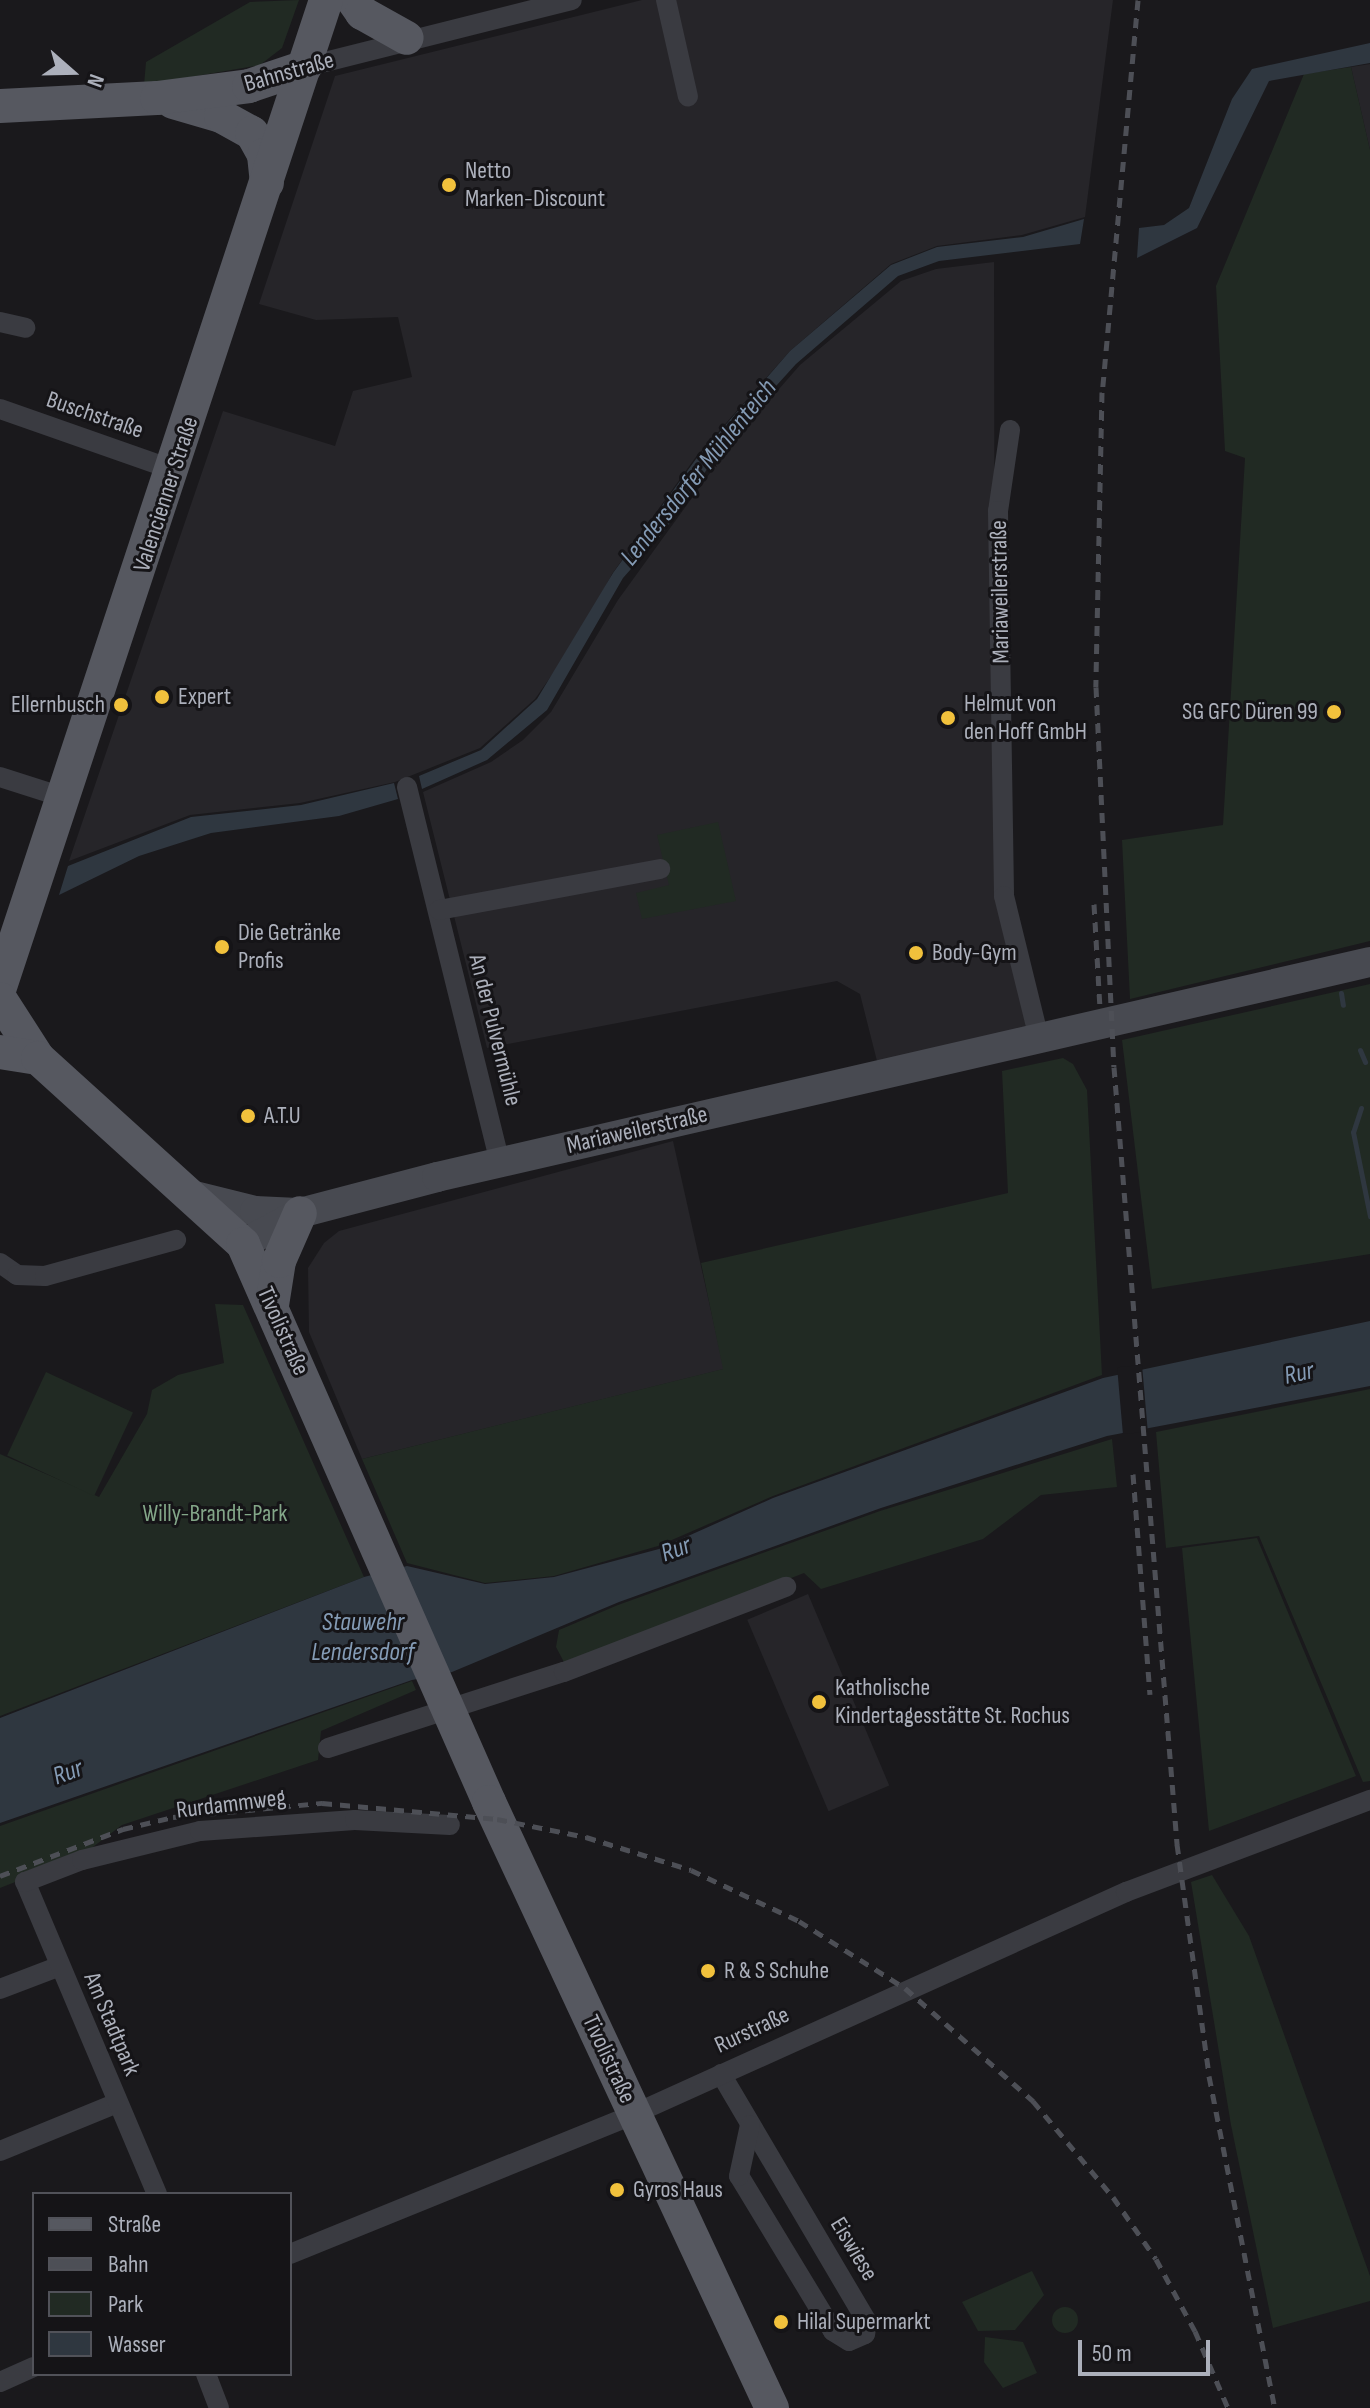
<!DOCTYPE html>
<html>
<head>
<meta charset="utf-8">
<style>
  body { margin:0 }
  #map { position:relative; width:1370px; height:2408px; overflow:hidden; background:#1a191c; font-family:"Sofia Sans Condensed",sans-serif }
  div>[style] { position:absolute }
  .built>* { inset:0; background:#262529; transform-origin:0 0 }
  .green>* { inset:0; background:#212a23; transform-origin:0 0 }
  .round { border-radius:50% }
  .water>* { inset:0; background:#2f3740 }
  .pier>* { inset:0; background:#1a191c; transform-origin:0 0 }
  .stream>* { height:5px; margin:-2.5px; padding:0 2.5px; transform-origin:2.5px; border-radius:2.5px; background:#2f3740 }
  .street>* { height:20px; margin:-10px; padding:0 10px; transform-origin:10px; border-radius:10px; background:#3a3b41 }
  .secondary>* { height:30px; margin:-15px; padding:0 15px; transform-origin:15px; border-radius:15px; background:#484a51 }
  .primary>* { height:34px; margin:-17px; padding:0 17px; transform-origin:17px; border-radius:17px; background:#565860 }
  .rail>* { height:5px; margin-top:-2.5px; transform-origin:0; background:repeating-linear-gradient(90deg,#4d4f56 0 10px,transparent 0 18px) }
  .dots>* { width:22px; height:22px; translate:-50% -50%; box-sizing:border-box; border:4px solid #151417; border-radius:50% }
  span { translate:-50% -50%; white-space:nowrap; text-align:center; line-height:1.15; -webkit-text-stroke:6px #151417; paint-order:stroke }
  .street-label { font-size:24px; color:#acb0bb }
  .poi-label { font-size:24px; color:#acb0bb }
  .left { translate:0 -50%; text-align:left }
  .right { translate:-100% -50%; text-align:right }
  .park-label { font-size:24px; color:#83a688 }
  .water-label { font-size:26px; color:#849bb5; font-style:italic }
  .legend { position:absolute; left:32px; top:2192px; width:260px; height:184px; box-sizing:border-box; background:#151417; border:2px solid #515259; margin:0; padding:10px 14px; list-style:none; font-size:24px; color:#acb0bb }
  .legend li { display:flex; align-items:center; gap:16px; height:40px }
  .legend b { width:40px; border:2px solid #515259 }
  .north { position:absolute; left:32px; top:32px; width:80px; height:80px; -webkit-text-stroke:6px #151417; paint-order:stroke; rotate:110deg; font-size:22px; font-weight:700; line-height:32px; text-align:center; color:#acb0bb }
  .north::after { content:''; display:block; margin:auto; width:28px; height:36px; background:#acb0bb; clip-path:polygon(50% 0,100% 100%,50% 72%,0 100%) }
  .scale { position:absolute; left:1078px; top:2340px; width:132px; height:36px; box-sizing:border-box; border:4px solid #acb0bb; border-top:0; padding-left:10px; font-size:24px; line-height:28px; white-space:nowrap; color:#acb0bb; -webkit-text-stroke:6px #151417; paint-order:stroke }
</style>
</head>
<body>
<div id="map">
  <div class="built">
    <i style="clip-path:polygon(642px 0,1113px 0,1085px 217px,1022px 235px,937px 246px,891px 264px,790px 351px,695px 458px,612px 574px,580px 635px,535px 699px,480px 748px,395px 782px,300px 803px,190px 815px,69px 861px,223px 411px,335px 446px,353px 391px,412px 377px,398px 317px,316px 320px,259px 304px,335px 76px)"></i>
    <i style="clip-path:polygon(1370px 64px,1370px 150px,1351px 67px)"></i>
    <i style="clip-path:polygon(994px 262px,995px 890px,1027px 1030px,877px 1061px,860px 994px,837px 981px,487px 1048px,423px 792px,491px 762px,523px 740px,551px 712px,618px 600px,731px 444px,800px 365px,901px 281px,936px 269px)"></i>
    <i style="clip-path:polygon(673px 1141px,724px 1369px,362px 1459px,309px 1332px,308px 1268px,324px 1243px,339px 1231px)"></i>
    <i style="left:808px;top:1594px;width:208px;height:66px;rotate:67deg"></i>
  </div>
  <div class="green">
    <i style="clip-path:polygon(299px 0,282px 48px,260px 65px,144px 85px,146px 62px,250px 2px)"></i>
    <i style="clip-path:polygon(1351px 67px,1370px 150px,1370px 941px,1130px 999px,1122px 840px,1223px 825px,1245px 458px,1225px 451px,1216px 286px,1304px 74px)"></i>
    <i style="clip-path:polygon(718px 822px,736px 901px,642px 919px,636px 893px,669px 885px,657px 835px)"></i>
    <i style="clip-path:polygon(1370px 984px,1370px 1254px,1152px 1289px,1122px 1040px)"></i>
    <i style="clip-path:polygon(1063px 1058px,1073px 1064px,1087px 1090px,1102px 1375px,773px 1496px,658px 1546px,554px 1576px,485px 1583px,407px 1563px,362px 1459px,723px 1369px,701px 1263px,1008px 1193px,1002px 1071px)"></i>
    <i style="clip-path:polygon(215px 1304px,243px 1305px,364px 1577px,0 1716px,0 1454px,99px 1497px,147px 1414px,152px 1390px,178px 1375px,224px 1363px)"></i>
    <i style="left:46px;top:1372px;width:96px;height:92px;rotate:25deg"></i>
    <i style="clip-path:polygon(1370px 1389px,1370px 1781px,1363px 1782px,1259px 1536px,1166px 1548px,1156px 1432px)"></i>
    <i style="clip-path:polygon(1112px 1439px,1117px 1487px,1041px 1495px,983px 1539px,821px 1589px,804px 1573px,566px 1666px,556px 1647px,559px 1630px,618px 1605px,880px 1511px)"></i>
    <i style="clip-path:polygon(1257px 1538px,1356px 1776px,1209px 1831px,1182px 1548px)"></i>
    <i style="clip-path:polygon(412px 1681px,416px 1690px,321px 1731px,318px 1760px,122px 1825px,81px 1856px,0 1888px,0 1826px)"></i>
    <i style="clip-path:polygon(1212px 1875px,1249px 1936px,1370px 2276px,1370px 2301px,1273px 2328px,1231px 2125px,1191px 1882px)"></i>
    <i style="clip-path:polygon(1032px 2271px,1044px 2295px,1015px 2330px,978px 2331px,962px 2302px)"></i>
    <i class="round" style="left:1052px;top:2307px;width:26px;height:26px"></i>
    <i style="clip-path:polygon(985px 2337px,1023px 2342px,1037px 2373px,1003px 2388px,984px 2362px)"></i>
  </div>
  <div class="water">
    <i style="clip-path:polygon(1370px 43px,1370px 63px,1269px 81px,1197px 228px,1137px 258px,1139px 228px,1164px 225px,1189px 208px,1232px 99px,1252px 69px)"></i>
    <i style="clip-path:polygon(1084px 219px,1080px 244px,939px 261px,898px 276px,796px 364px,728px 439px,662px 534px,623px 578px,547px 710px,487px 760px,422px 789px,419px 776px,481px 750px,537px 699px,613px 573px,696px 459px,790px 351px,891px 265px,937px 247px,1023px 237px)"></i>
    <i style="clip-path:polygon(394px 783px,398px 799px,339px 816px,211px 833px,139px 856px,59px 895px,68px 866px,191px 817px,301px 805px)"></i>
    <i style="clip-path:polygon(1370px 1321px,1370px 1386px,1107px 1436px,881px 1508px,619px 1602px,452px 1672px,412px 1680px,0 1823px,0 1718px,364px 1577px,407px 1566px,485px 1584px,554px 1577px,659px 1549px,773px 1498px,1103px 1378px)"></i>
  </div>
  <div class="pier">
    <i style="left:1142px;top:1365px;width:67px;height:25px;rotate:85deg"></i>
  </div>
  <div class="stream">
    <i style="left:1341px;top:993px;width:12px;rotate:81deg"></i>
    <i style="left:1360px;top:1050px;width:13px;rotate:67deg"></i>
    <i style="left:1361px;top:1108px;width:25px;rotate:108deg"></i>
    <i style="left:1353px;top:1132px;width:86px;rotate:78.6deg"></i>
  </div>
  <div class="street">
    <i style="left:666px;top:0;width:99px;rotate:77.2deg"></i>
    <i style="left:305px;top:67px;width:275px;rotate:-14.1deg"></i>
    <i style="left:0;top:322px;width:26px;rotate:13deg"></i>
    <i style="left:0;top:409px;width:184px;rotate:19.3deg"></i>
    <i style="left:1010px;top:430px;width:82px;rotate:98.4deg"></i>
    <i style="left:998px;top:511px;width:385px;rotate:89.1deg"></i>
    <i style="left:1004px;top:896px;width:146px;rotate:76.2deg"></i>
    <i style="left:0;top:777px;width:69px;rotate:17.7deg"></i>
    <i style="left:407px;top:787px;width:386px;rotate:76.1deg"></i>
    <i style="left:439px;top:910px;width:225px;rotate:-10.5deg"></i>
    <i style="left:0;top:1263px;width:21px;rotate:35deg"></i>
    <i style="left:17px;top:1275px;width:28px;rotate:2deg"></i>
    <i style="left:45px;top:1276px;width:136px;rotate:-15.4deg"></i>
    <i style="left:328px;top:1748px;width:248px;rotate:-17.9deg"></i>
    <i style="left:564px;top:1672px;width:238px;rotate:-21deg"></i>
    <i style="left:0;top:1989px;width:64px;rotate:-21deg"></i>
    <i style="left:721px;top:2074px;width:288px;rotate:59.5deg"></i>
    <i style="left:867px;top:2322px;width:12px;rotate:99deg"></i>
    <i style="left:865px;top:2334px;width:17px;rotate:156deg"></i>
    <i style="left:849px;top:2341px;width:19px;rotate:-148deg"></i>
    <i style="left:833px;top:2331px;width:181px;rotate:-121.2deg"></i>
    <i style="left:739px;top:2176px;width:52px;rotate:-77.8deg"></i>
    <i style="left:0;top:2151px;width:126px;rotate:-22.3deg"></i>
    <i style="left:157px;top:2194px;width:339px;rotate:-112.9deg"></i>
    <i style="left:25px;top:1882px;width:61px;rotate:-21.1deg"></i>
    <i style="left:82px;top:1860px;width:122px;rotate:-13.8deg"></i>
    <i style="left:200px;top:1831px;width:155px;rotate:-4.1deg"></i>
    <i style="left:355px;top:1820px;width:95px;rotate:3deg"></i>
    <i style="left:290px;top:2254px;width:371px;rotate:-22.1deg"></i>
    <i style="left:634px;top:2114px;width:540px;rotate:-24.29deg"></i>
    <i style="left:1126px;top:1892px;width:261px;rotate:-20.7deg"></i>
    <i style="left:206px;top:2374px;width:36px;rotate:69deg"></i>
    <i style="left:0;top:2382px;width:37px;rotate:-24deg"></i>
  </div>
  <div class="secondary">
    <i style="left:195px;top:1196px;width:62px;rotate:14deg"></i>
    <i style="left:255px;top:1211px;width:43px;rotate:2.7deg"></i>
    <i style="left:243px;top:1244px;width:65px;rotate:-28.5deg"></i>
    <i style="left:300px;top:1213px;width:142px;rotate:-14.7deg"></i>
    <i style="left:437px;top:1177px;width:957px;rotate:-12.98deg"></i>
  </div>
  <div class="primary">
    <i style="left:353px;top:0;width:16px;rotate:55deg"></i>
    <i style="left:362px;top:13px;width:51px;rotate:29.1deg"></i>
    <i style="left:173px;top:102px;width:50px;rotate:16.3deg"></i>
    <i style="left:221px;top:116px;width:35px;rotate:29deg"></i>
    <i style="left:252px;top:133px;width:25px;rotate:61deg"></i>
    <i style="left:264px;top:155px;width:28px;rotate:84deg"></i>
    <i style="left:0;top:106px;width:157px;rotate:-2.9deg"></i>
    <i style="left:157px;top:98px;width:93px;rotate:-7.4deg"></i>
    <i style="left:249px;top:86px;width:59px;rotate:-18.7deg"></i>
    <i style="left:0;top:987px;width:1039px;rotate:-71.72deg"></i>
    <i style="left:0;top:999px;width:70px;rotate:57.2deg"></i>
    <i style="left:0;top:1052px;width:38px;rotate:9deg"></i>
    <i style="left:38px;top:1058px;width:277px;rotate:42.2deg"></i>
    <i style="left:243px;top:1244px;width:610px;rotate:66.21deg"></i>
    <i style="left:489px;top:1802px;width:669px;rotate:64.97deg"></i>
    <i style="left:272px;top:1305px;width:45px;rotate:-81deg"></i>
    <i style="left:279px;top:1261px;width:52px;rotate:-66.4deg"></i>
  </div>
  <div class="rail">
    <i style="left:1138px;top:0;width:394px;rotate:95.2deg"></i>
    <i style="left:1102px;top:392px;width:295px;rotate:91.2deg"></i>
    <i style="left:1096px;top:687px;width:380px;rotate:87.3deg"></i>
    <i style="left:1114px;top:1067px;width:780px;rotate:85.36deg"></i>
    <i style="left:1177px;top:1844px;width:234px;rotate:82.1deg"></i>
    <i style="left:1209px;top:2076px;width:338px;rotate:78.8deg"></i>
    <i style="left:1094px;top:904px;width:103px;rotate:86.7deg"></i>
    <i style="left:1133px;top:1474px;width:221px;rotate:85.6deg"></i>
    <i style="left:0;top:1876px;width:132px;rotate:-20.9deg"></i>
    <i style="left:123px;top:1829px;width:51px;rotate:-13.5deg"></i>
    <i style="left:173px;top:1817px;width:150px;rotate:-5.4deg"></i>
    <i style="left:322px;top:1803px;width:176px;rotate:5.2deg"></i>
    <i style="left:497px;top:1819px;width:91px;rotate:11.4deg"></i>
    <i style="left:586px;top:1837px;width:110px;rotate:17.4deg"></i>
    <i style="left:691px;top:1870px;width:119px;rotate:25.3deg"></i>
    <i style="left:799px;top:1921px;width:125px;rotate:32.3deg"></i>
    <i style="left:905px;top:1988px;width:171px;rotate:41.4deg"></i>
    <i style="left:1033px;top:2101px;width:125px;rotate:50.2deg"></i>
    <i style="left:1113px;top:2197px;width:75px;rotate:55.3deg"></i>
    <i style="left:1156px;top:2259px;width:82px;rotate:61.6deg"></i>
    <i style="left:1195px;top:2331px;width:84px;rotate:66.8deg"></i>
  </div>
  <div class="dots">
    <i style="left:449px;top:185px;background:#f1c13c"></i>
    <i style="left:162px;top:697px;background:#f1c13c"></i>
    <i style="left:121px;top:705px;background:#f1c13c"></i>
    <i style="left:1334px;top:712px;background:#f1c13c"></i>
    <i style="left:948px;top:718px;background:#f1c13c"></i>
    <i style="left:222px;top:947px;background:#f1c13c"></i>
    <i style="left:916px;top:953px;background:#f1c13c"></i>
    <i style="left:248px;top:1116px;background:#f1c13c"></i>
    <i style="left:819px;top:1702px;background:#f1c13c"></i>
    <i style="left:708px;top:1971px;background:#f1c13c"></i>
    <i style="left:617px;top:2190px;background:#f1c13c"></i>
    <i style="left:781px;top:2322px;background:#f1c13c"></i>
  </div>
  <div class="street-label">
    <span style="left:289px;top:72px;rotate:-16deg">Bahnstraße</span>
    <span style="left:95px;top:415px;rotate:19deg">Buschstraße</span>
    <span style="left:166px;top:494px;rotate:-72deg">Valencienner Straße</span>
    <span style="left:1000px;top:592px;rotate:-91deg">Mariaweilerstraße</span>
    <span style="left:495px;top:1030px;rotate:76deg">An der Pulvermühle</span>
    <span style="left:637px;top:1130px;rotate:-13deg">Mariaweilerstraße</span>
    <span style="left:283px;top:1331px;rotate:66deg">Tivolistraße</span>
    <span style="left:231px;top:1804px;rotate:-7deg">Rurdammweg</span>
    <span style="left:112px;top:2024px;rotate:67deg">Am Stadtpark</span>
    <span style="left:752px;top:2030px;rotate:-25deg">Rurstraße</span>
    <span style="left:609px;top:2059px;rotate:65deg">Tivolistraße</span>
    <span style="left:854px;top:2249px;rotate:59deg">Eiswiese</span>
  </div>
  <div class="poi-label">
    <span class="left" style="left:465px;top:185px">Netto<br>Marken-Discount</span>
    <span class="left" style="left:178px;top:697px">Expert</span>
    <span class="left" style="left:964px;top:718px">Helmut von<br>den Hoff GmbH</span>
    <span class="right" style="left:105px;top:705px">Ellernbusch</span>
    <span class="right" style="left:1318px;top:712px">SG GFC Düren 99</span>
    <span class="left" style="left:238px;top:947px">Die Getränke<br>Profis</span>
    <span class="left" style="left:932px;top:953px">Body-Gym</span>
    <span class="left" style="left:264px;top:1116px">A.T.U</span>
    <span class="left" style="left:835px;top:1702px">Katholische<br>Kindertagesstätte St. Rochus</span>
    <span class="left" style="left:724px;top:1971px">R &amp; S Schuhe</span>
    <span class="left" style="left:633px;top:2190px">Gyros Haus</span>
    <span class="left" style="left:797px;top:2322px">Hilal Supermarkt</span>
  </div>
  <div class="park-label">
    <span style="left:215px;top:1514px">Willy-Brandt-Park</span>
  </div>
  <div class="water-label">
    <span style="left:699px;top:473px;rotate:-51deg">Lendersdorfer Mühlenteich</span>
    <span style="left:1299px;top:1374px;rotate:-12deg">Rur</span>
    <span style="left:676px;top:1550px;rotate:-20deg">Rur</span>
    <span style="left:363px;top:1638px">Stauwehr<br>Lendersdorf</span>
    <span style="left:68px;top:1773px;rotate:-20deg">Rur</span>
  </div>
  <ul class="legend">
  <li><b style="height:10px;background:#565860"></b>Straße</li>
  <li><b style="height:10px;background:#4d4f56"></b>Bahn</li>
  <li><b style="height:22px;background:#212a23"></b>Park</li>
  <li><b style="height:22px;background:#2f3740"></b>Wasser</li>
  </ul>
  <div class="north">N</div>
  <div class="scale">50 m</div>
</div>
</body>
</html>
